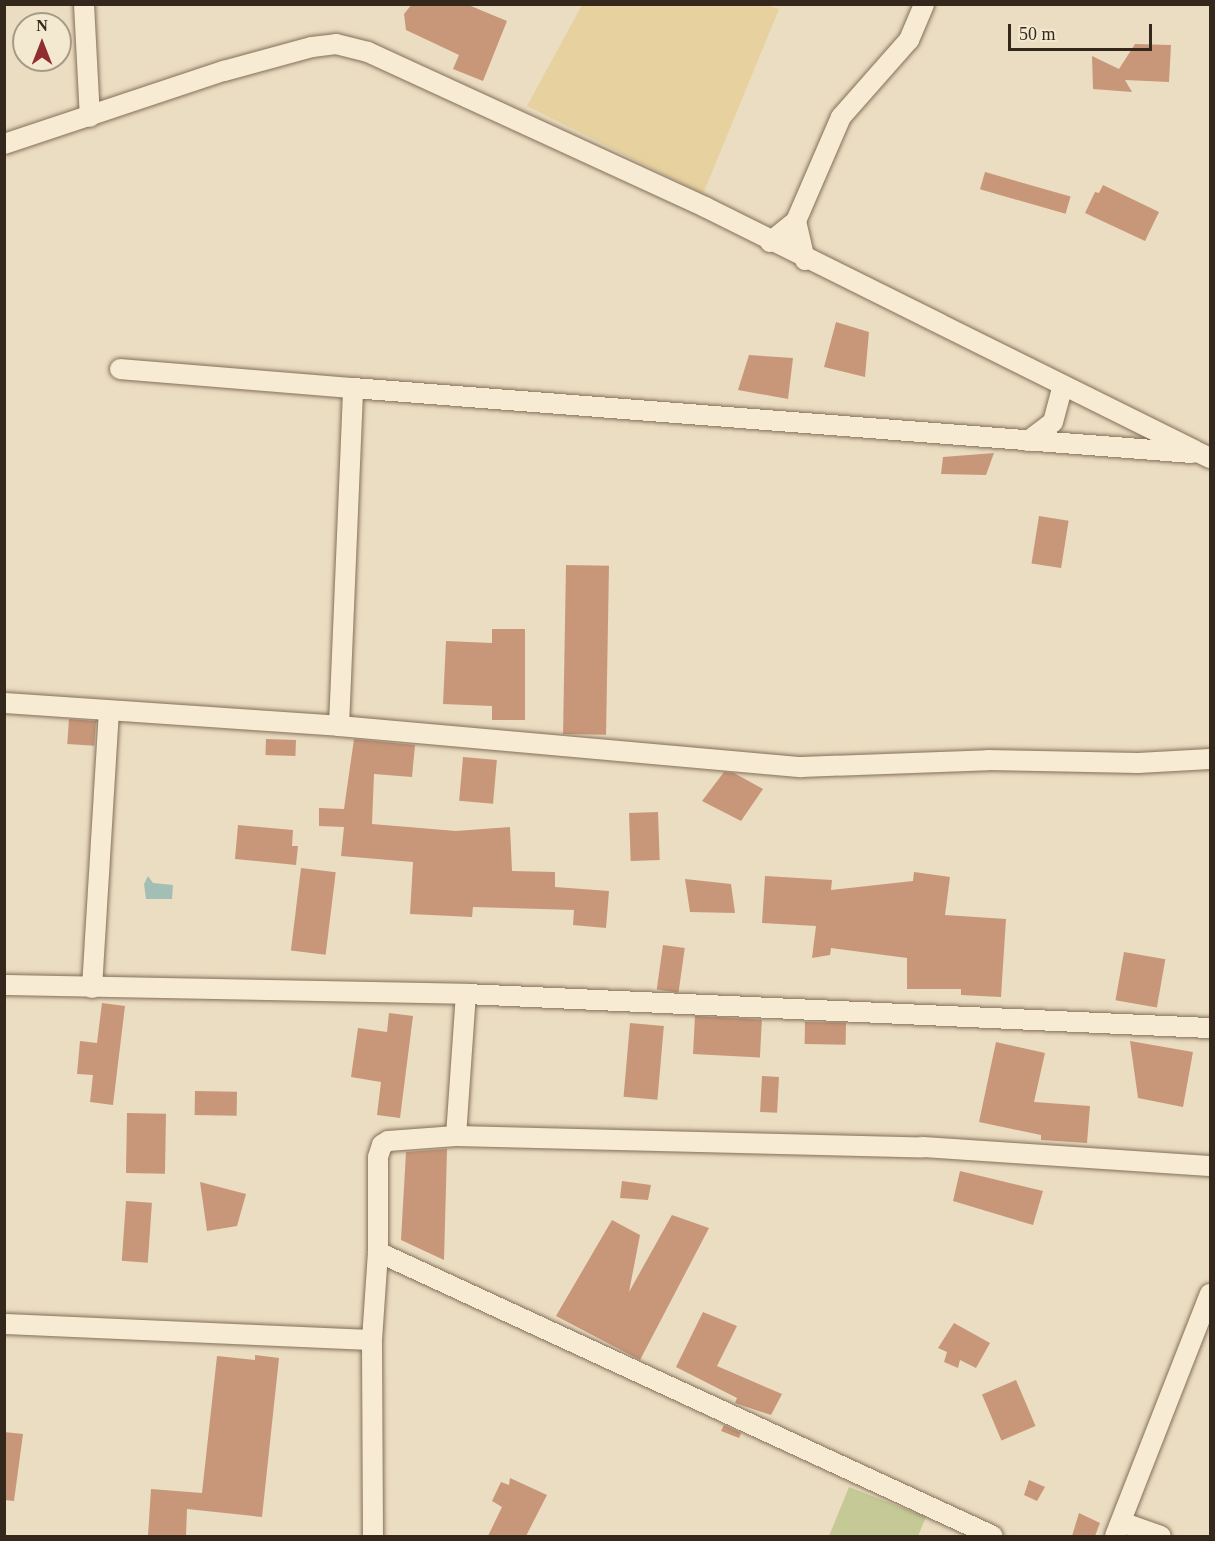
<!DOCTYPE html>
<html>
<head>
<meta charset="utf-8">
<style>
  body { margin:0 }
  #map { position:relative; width:1215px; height:1541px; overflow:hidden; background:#ebddc1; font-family:"Times New Roman",serif }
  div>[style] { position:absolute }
  .green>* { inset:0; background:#c4c996 }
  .sand>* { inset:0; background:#e6d19f }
  .water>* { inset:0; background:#a3beb5 }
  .building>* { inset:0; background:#c89779; transform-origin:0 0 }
  .roads { filter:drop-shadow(0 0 2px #846f5a) drop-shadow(0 0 2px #846f5a) }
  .street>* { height:20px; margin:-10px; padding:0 10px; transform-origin:10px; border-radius:10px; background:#f7ebd4 }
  span { translate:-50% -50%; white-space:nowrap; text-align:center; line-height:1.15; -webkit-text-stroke:6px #f3e8d0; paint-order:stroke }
  .frame { position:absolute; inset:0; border:6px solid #34281d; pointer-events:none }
  .north { position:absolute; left:12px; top:12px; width:60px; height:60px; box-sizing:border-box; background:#f3e8d0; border:2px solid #a79b88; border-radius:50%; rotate:0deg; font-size:16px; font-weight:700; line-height:24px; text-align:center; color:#34281d }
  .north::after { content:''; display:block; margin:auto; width:21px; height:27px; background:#902d30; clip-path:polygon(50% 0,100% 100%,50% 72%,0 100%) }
  .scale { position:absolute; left:1008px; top:24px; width:144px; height:27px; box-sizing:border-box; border:3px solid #34281d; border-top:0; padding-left:8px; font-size:18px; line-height:21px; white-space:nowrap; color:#34281d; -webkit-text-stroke:4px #f3e8d0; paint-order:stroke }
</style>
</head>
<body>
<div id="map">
  <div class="green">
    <i style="clip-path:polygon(849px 1487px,926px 1517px,918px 1536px,829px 1536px)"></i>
  </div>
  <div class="sand">
    <i style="clip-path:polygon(766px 5px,779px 9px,703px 194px,527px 106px,582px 5px)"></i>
  </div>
  <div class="water">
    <i style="clip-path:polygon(148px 876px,153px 883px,173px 885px,172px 899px,146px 899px,144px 884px)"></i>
  </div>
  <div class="building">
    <i style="clip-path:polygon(412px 4px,466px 4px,507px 21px,483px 81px,453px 69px,459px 55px,406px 30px,404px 14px)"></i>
    <i style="clip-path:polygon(1135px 44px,1171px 45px,1169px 82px,1125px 80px,1132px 92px,1093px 89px,1092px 56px,1119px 69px)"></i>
    <i style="left:985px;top:172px;width:89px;height:18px;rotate:16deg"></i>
    <i style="clip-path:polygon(1103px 185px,1159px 212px,1145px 241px,1085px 213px,1095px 192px,1099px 193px)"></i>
    <i style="clip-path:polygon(836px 322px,869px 332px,865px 377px,824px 367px)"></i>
    <i style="clip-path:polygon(749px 355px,793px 358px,788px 399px,738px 390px)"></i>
    <i style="clip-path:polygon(994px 453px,986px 475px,941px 474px,943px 457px)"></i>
    <i style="left:1039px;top:516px;width:30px;height:48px;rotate:9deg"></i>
    <i style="left:566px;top:565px;width:43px;height:169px;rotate:1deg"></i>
    <i style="clip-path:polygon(492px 629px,525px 629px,525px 720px,492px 720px,492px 706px,443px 704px,446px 641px,492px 643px)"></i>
    <i style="left:69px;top:719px;width:27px;height:25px;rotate:4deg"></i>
    <i style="left:266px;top:739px;width:30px;height:16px;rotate:2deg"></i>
    <i style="clip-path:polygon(354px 739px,415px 745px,412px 777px,374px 774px,372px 824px,456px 831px,510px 827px,512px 871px,555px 872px,555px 887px,609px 891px,606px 928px,573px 925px,574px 910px,473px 907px,472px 917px,410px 914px,413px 862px,341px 856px,344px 827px,319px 826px,319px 808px,344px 809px)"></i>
    <i style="left:463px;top:757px;width:34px;height:44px;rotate:5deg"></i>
    <i style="clip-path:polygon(724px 772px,734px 773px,763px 789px,741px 821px,702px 801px)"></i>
    <i style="left:658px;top:812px;width:48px;height:29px;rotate:88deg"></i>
    <i style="clip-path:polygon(238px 825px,293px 830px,292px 846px,298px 846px,296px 865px,235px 859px)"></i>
    <i style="left:301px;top:868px;width:35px;height:83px;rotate:7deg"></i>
    <i style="clip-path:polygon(914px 872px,950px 877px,945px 915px,1006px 919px,1001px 997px,961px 995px,961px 989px,907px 989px,907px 958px,831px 948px,830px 955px,812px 958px,816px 926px,762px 923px,765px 876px,832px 880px,831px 890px,913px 881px)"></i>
    <i style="clip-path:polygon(685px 879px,731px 884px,735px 913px,690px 912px)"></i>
    <i style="left:663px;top:945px;width:22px;height:45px;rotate:8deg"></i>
    <i style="left:1124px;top:952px;width:42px;height:49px;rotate:10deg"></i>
    <i style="clip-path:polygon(102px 1003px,125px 1006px,113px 1105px,90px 1102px,93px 1075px,77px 1074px,80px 1041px,97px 1043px)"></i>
    <i style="clip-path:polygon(389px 1013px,413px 1016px,400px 1118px,377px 1115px,381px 1082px,351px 1077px,358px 1028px,387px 1032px)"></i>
    <i style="left:695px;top:1016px;width:67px;height:38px;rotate:3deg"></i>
    <i style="left:805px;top:1022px;width:41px;height:22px;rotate:1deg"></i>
    <i style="left:630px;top:1023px;width:34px;height:74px;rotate:5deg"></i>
    <i style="clip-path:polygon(1130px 1041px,1193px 1052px,1183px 1107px,1138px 1098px)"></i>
    <i style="clip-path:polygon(996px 1042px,1045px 1053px,1034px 1102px,1090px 1106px,1087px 1143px,1041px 1140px,1041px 1135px,979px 1122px)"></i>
    <i style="left:762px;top:1076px;width:17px;height:36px;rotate:3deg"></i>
    <i style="left:195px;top:1091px;width:42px;height:24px;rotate:1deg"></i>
    <i style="left:127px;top:1113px;width:39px;height:60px;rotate:1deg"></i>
    <i style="clip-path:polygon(447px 1149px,444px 1260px,401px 1240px,406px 1152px)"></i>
    <i style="clip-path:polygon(960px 1171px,1043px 1191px,1033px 1225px,953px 1201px)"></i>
    <i style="clip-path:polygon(622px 1181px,651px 1185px,648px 1200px,620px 1198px)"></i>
    <i style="clip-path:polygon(200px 1182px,246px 1194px,237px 1226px,207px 1231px)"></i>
    <i style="left:126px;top:1201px;width:26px;height:60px;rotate:4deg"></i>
    <i style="clip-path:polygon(672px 1215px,709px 1228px,640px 1360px,556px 1316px,612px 1220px,640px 1235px,629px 1292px)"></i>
    <i style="clip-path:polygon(703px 1312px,737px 1326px,717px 1366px,782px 1394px,771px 1415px,735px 1403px,737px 1398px,676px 1367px)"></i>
    <i style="clip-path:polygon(954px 1323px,990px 1343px,976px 1368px,960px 1360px,958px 1368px,944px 1362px,947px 1352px,938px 1348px)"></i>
    <i style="clip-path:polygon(255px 1355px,279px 1358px,262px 1517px,187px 1509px,186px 1536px,148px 1536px,151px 1489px,202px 1493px,217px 1356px,255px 1360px)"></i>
    <i style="left:1016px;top:1380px;width:50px;height:37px;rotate:67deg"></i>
    <i style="clip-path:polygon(724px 1425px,741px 1433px,739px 1438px,721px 1431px)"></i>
    <i style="clip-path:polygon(4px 1432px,23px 1434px,14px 1501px,4px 1500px)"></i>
    <i style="clip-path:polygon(510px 1478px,547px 1495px,526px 1536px,488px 1536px,502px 1507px,492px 1501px,501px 1482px,509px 1485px)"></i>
    <i style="clip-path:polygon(1029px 1480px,1045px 1487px,1037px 1501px,1024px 1495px)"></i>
    <i style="clip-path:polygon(1079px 1513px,1100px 1523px,1095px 1536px,1072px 1536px)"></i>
  </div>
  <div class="roads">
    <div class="street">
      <i style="left:84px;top:4px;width:113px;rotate:87deg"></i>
      <i style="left:4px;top:144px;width:232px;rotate:-18.4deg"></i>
      <i style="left:224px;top:71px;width:91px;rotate:-15.3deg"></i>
      <i style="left:312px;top:47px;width:24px;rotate:-7deg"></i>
      <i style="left:336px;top:44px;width:33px;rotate:14deg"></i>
      <i style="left:368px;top:52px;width:371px;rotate:24.7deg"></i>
      <i style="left:705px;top:207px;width:564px;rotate:26.43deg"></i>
      <i style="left:796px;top:221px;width:113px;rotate:-66.6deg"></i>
      <i style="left:841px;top:117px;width:103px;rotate:-48.6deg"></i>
      <i style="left:909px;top:40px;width:39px;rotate:-67deg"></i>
      <i style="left:770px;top:242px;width:33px;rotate:-39deg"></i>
      <i style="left:796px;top:221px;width:40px;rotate:77deg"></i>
      <i style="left:120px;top:369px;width:234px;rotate:4.7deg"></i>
      <i style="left:1028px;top:441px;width:31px;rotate:-37deg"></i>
      <i style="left:1053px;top:422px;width:38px;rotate:-75deg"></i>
      <i style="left:4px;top:703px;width:336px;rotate:3.9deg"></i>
      <i style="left:339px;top:726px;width:464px;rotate:5.1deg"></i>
      <i style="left:801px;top:767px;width:187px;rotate:-2.1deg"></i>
      <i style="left:988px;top:760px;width:150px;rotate:1.1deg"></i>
      <i style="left:1138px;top:763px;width:72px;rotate:-3.2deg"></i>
      <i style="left:339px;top:726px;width:338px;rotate:-87.6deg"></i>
      <i style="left:353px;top:388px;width:842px;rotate:4.43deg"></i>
      <i style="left:4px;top:985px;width:462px;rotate:1.1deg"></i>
      <i style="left:466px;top:994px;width:745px;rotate:2.62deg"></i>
      <i style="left:92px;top:988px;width:278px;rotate:-86.5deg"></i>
      <i style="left:456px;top:1136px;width:466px;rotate:1.4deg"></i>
      <i style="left:922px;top:1147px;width:289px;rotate:3.8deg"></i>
      <i style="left:378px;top:1252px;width:677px;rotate:24.79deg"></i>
      <i style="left:4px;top:1324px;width:368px;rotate:2.5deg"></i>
      <i style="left:1121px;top:1522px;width:42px;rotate:19.3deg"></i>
      <i style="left:373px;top:1536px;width:196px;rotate:-90.3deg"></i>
      <i style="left:372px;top:1340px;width:88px;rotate:-86.1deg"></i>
      <i style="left:378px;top:1252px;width:95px;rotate:-90deg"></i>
      <i style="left:378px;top:1157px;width:13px;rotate:-72deg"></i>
      <i style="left:382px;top:1145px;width:7px;rotate:-34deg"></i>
      <i style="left:388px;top:1141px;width:68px;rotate:-4.2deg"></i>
      <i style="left:456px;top:1136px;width:142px;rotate:-86deg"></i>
      <i style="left:1115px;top:1536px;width:260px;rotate:-68.6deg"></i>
    </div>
  </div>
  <div class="frame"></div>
  <div class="north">N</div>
  <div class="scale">50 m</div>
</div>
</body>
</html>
